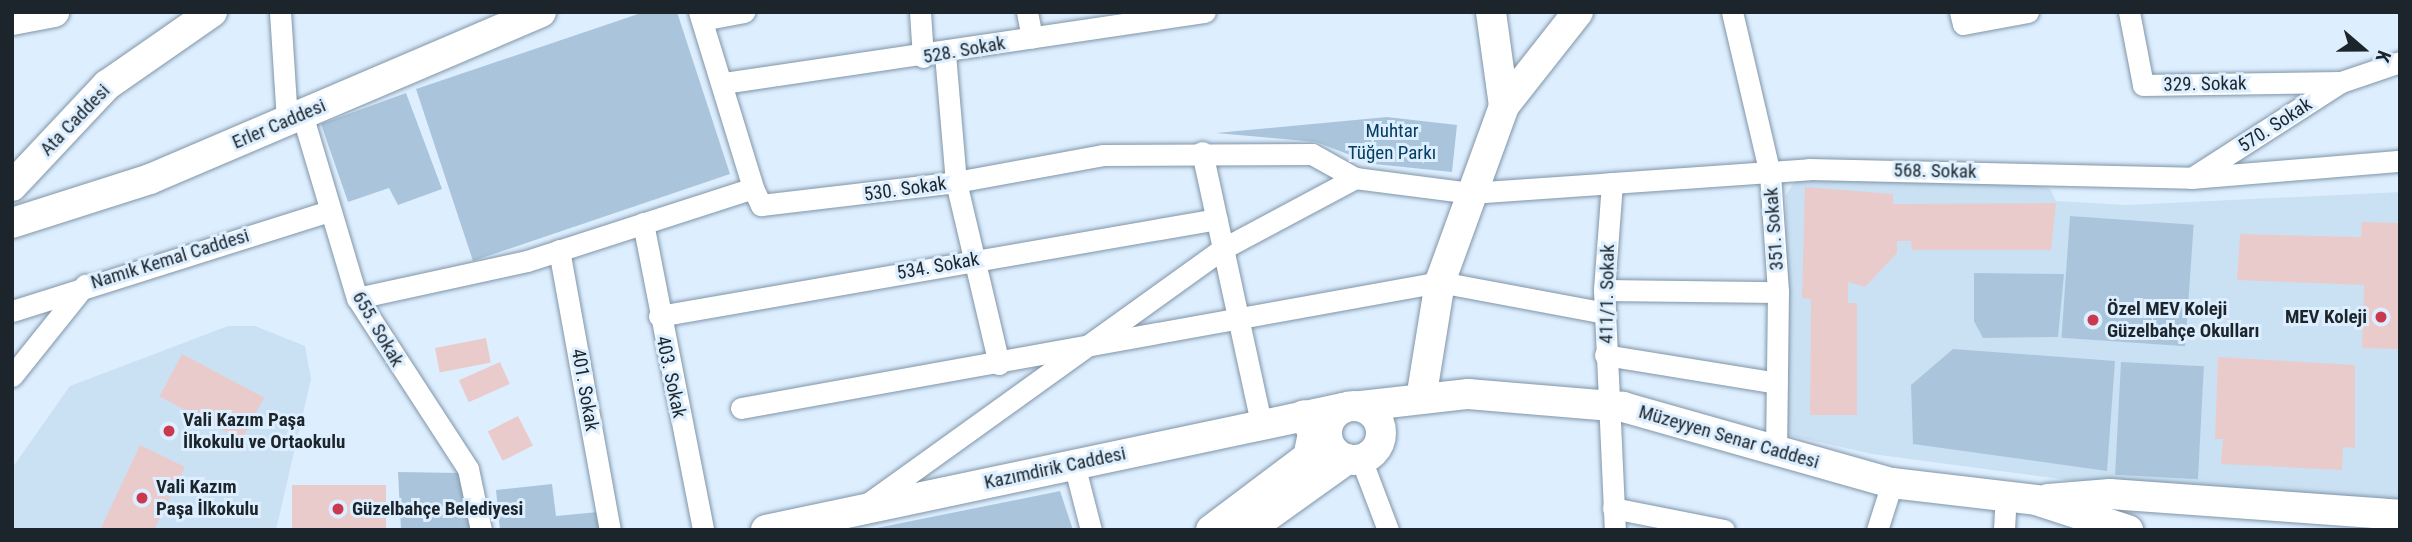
<!DOCTYPE html>
<html>
<head>
<meta charset="utf-8">
<style>
  body { margin:0 }
  #map { position:relative; width:2412px; height:542px; overflow:hidden; background:#ddefff; font-family:"Roboto Condensed",sans-serif }
  div>[style] { position:absolute }
  .built>* { inset:0; background:#cae1f4 }
  .green>* { inset:0; background:#aac5db; transform-origin:0 0 }
  .building>* { inset:0; background:#eacbcb; transform-origin:0 0 }
  .roads { filter:drop-shadow(0 0 2px #8195a7) drop-shadow(0 0 2px #8195a7) }
  .street>* { height:21px; margin:-10.5px; padding:0 10.5px; transform-origin:10.5px; border-radius:10.5px; background:#fff }
  .secondary>* { height:30px; margin:-15px; padding:0 15px; transform-origin:15px; border-radius:15px; background:#fff }
  .secondary>.ring { margin:-15px; padding:0; box-sizing:content-box; background:none; border:30px solid #fff; border-radius:50% }
  .dots>* { width:19px; height:19px; translate:-50% -50%; box-sizing:border-box; border:4px solid #ddefff; border-radius:50% }
  span { translate:-50% -50%; white-space:nowrap; text-align:center; line-height:1.15; -webkit-text-stroke:6px #ddefff; paint-order:stroke }
  .street-label { font-size:19px; color:#1d252c }
  .park-label { font-size:19px; color:#053e60 }
  .poi-label { font-size:19px; color:#1d252c; font-weight:700 }
  .left { translate:0 -50%; text-align:left }
  .right { translate:-100% -50%; text-align:right }
  .frame { position:absolute; inset:0; border:14px solid #1d252c; pointer-events:none }
  .north { position:absolute; left:2328px; top:14px; width:70px; height:70px; -webkit-text-stroke:5px #ddefff; paint-order:stroke; rotate:110deg; font-size:19px; font-weight:700; line-height:28px; text-align:center; color:#1d252c }
  .north::after { content:''; display:block; margin:auto; width:24px; height:32px; background:#1d252c; clip-path:polygon(50% 0,100% 100%,50% 72%,0 100%) }
</style>
</head>
<body>
<div id="map">
  <div class="built">
    <i style="clip-path:polygon(1800px 173px,2015px 180px,2050px 189px,2056px 201px,2127px 205px,2400px 192px,2400px 507px,2097px 484px,1872px 454px,1787px 435px,1786px 195px)"></i>
    <i style="clip-path:polygon(228px 326px,255px 326px,305px 346px,311px 379px,276px 530px,12px 530px,12px 468px,70px 386px)"></i>
  </div>
  <div class="green">
    <i style="clip-path:polygon(644px 12px,677px 12px,730px 174px,473px 261px,416px 89px)"></i>
    <i style="clip-path:polygon(406px 93px,442px 189px,398px 205px,389px 188px,348px 202px,321px 124px)"></i>
    <i style="clip-path:polygon(1387px 117px,1457px 125px,1452px 172px,1374px 164px,1316px 142px,1216px 133px)"></i>
    <i style="left:2070px;top:216px;width:124px;height:122px;rotate:4deg"></i>
    <i style="clip-path:polygon(1974px 273px,2064px 274px,2058px 337px,1983px 338px,1974px 321px)"></i>
    <i style="clip-path:polygon(1953px 349px,2115px 361px,2107px 471px,1913px 444px,1911px 385px)"></i>
    <i style="left:2121px;top:362px;width:83px;height:113px;rotate:3deg"></i>
    <i style="clip-path:polygon(398px 472px,460px 473px,471px 530px,401px 530px)"></i>
    <i style="clip-path:polygon(552px 484px,556px 516px,598px 512px,600px 530px,500px 530px,496px 490px)"></i>
    <i style="clip-path:polygon(1060px 491px,1073px 530px,867px 530px)"></i>
  </div>
  <div class="building">
    <i style="clip-path:polygon(1805px 187px,1893px 194px,1893px 204px,2056px 203px,2051px 250px,1912px 250px,1911px 241px,1897px 241px,1897px 253px,1865px 287px,1848px 282px,1848px 303px,1857px 303px,1857px 415px,1810px 415px,1811px 299px,1802px 298px)"></i>
    <i style="clip-path:polygon(2362px 222px,2400px 223px,2400px 349px,2362px 348px,2364px 285px,2237px 280px,2240px 234px,2361px 237px)"></i>
    <i style="left:486px;top:338px;width:25px;height:52px;rotate:79deg"></i>
    <i style="left:182px;top:354px;width:93px;height:48px;rotate:28deg"></i>
    <i style="clip-path:polygon(2218px 357px,2355px 365px,2355px 448px,2343px 447px,2342px 470px,2221px 464px,2223px 439px,2215px 439px)"></i>
    <i style="left:500px;top:362px;width:24px;height:45px;rotate:66deg"></i>
    <i style="left:518px;top:416px;width:33px;height:34px;rotate:63deg"></i>
    <i style="clip-path:polygon(140px 445px,185px 467px,154px 530px,100px 530px)"></i>
    <i style="left:386px;top:485px;width:45px;height:94px;rotate:90deg"></i>
  </div>
  <div class="roads">
    <div class="street">
      <i style="left:280px;top:12px;width:109px;rotate:86.3deg"></i>
      <i style="left:699px;top:12px;width:184px;rotate:72.9deg"></i>
      <i style="left:920px;top:12px;width:45px;rotate:86.2deg"></i>
      <i style="left:1027px;top:12px;width:26px;rotate:79deg"></i>
      <i style="left:1732px;top:12px;width:166px;rotate:76.8deg"></i>
      <i style="left:1770px;top:174px;width:118px;rotate:86.1deg"></i>
      <i style="left:1778px;top:292px;width:159px;rotate:90.7deg"></i>
      <i style="left:1960px;top:12px;width:12px;rotate:76deg"></i>
      <i style="left:1963px;top:24px;width:66px;rotate:-10.5deg"></i>
      <i style="left:2129px;top:12px;width:74px;rotate:79.1deg"></i>
      <i style="left:2143px;top:85px;width:198px;rotate:-0.9deg"></i>
      <i style="left:702px;top:20px;width:43px;rotate:-10.8deg"></i>
      <i style="left:945px;top:54px;width:128px;rotate:85.1deg"></i>
      <i style="left:956px;top:182px;width:187px;rotate:76.7deg"></i>
      <i style="left:723px;top:83px;width:487px;rotate:-8.4deg"></i>
      <i style="left:302px;top:114px;width:192px;rotate:73.4deg"></i>
      <i style="left:357px;top:298px;width:204px;rotate:57deg"></i>
      <i style="left:468px;top:469px;width:62px;rotate:78deg"></i>
      <i style="left:1202px;top:152px;width:277px;rotate:77.7deg"></i>
      <i style="left:2193px;top:177px;width:176px;rotate:-32.7deg"></i>
      <i style="left:2341px;top:82px;width:62px;rotate:-18.7deg"></i>
      <i style="left:1612px;top:183px;width:107px;rotate:94.3deg"></i>
      <i style="left:1604px;top:290px;width:240px;rotate:87.4deg"></i>
      <i style="left:643px;top:223px;width:313px;rotate:78.9deg"></i>
      <i style="left:559px;top:250px;width:285px;rotate:79.7deg"></i>
      <i style="left:1604px;top:290px;width:174px;rotate:0.7deg"></i>
      <i style="left:357px;top:298px;width:174px;rotate:-12.3deg"></i>
      <i style="left:527px;top:261px;width:237px;rotate:-17.9deg"></i>
      <i style="left:753px;top:188px;width:19px;rotate:65deg"></i>
      <i style="left:761px;top:205px;width:196px;rotate:-6.7deg"></i>
      <i style="left:956px;top:182px;width:149px;rotate:-10.4deg"></i>
      <i style="left:1103px;top:155px;width:209px;rotate:-0.3deg"></i>
      <i style="left:1312px;top:154px;width:49px;rotate:29.2deg"></i>
      <i style="left:1355px;top:178px;width:116px;rotate:7.4deg"></i>
      <i style="left:1470px;top:193px;width:340px;rotate:-4deg"></i>
      <i style="left:1809px;top:169px;width:382px;rotate:1.3deg"></i>
      <i style="left:2191px;top:178px;width:210px;rotate:-4.7deg"></i>
      <i style="left:12px;top:311px;width:332px;rotate:-17.5deg"></i>
      <i style="left:659px;top:316px;width:566px;rotate:-9.86deg"></i>
      <i style="left:1605px;top:355px;width:174px;rotate:9.2deg"></i>
      <i style="left:12px;top:376px;width:117px;rotate:-51.3deg"></i>
      <i style="left:741px;top:408px;width:710px;rotate:-10.22deg"></i>
      <i style="left:1440px;top:282px;width:168px;rotate:10.6deg"></i>
      <i style="left:1361px;top:459px;width:76px;rotate:69.2deg"></i>
      <i style="left:1074px;top:464px;width:68px;rotate:75.6deg"></i>
      <i style="left:863px;top:507px;width:444px;rotate:-35.7deg"></i>
      <i style="left:1224px;top:248px;width:149px;rotate:-28.1deg"></i>
      <i style="left:1613px;top:508px;width:113px;rotate:11.2deg"></i>
      <i style="left:1877px;top:530px;width:49px;rotate:-72.3deg"></i>
      <i style="left:2004px;top:530px;width:35px;rotate:-87deg"></i>
    </div>
    <div class="secondary">
      <i style="left:12px;top:20px;width:43px;rotate:-10.8deg"></i>
      <i style="left:1504px;top:106px;width:120px;rotate:-51.8deg"></i>
      <i style="left:12px;top:186px;width:139px;rotate:-46.8deg"></i>
      <i style="left:107px;top:85px;width:128px;rotate:-34.8deg"></i>
      <i style="left:12px;top:223px;width:145px;rotate:-17.7deg"></i>
      <i style="left:150px;top:179px;width:425px;rotate:-23.1deg"></i>
      <i style="left:1421px;top:399px;width:119px;rotate:-80.8deg"></i>
      <i style="left:1440px;top:282px;width:187px;rotate:-70deg"></i>
      <i style="left:1504px;top:106px;width:95px;rotate:-97.9deg"></i>
      <i class="ring" style="left:1327px;top:406px;width:24px;height:24px"></i>
      <i style="left:1361px;top:406px;width:108px;rotate:-6.4deg"></i>
      <i style="left:1468px;top:394px;width:156px;rotate:4.8deg"></i>
      <i style="left:1623px;top:407px;width:280px;rotate:15.8deg"></i>
      <i style="left:1892px;top:483px;width:145px;rotate:6.7deg"></i>
      <i style="left:2036px;top:500px;width:97px;rotate:18.1deg"></i>
      <i style="left:2048px;top:499px;width:62px;rotate:-4.6deg"></i>
      <i style="left:2110px;top:494px;width:291px;rotate:4.1deg"></i>
      <i style="left:766px;top:530px;width:590px;rotate:-11.94deg"></i>
      <i style="left:1211px;top:530px;width:121px;rotate:-37deg"></i>
      <i style="left:1308px;top:457px;width:25px;rotate:-78deg"></i>
      <i style="left:1313px;top:433px;width:20px;rotate:-117deg"></i>
      <i style="left:1248px;top:530px;width:122px;rotate:-35.6deg"></i>
    </div>
  </div>
  <div class="dots">
    <i style="left:2381px;top:317px;background:#ca394e"></i>
    <i style="left:2093px;top:320px;background:#ca394e"></i>
    <i style="left:169px;top:431px;background:#ca394e"></i>
    <i style="left:142px;top:498px;background:#ca394e"></i>
    <i style="left:338px;top:509px;background:#ca394e"></i>
  </div>
  <div class="street-label">
    <span style="left:964px;top:50px;rotate:-10deg">528. Sokak</span>
    <span style="left:2205px;top:84px;rotate:-1deg">329. Sokak</span>
    <span style="left:75px;top:120px;rotate:-46deg">Ata Caddesi</span>
    <span style="left:279px;top:124px;rotate:-23deg">Erler Caddesi</span>
    <span style="left:2275px;top:125px;rotate:-33deg">570. Sokak</span>
    <span style="left:1935px;top:171px;rotate:1deg">568. Sokak</span>
    <span style="left:905px;top:189px;rotate:-8deg">530. Sokak</span>
    <span style="left:1774px;top:229px;rotate:-94deg">351. Sokak</span>
    <span style="left:170px;top:259px;rotate:-17deg">Namık Kemal Caddesi</span>
    <span style="left:938px;top:266px;rotate:-10deg">534. Sokak</span>
    <span style="left:1607px;top:294px;rotate:-89deg">411/1. Sokak</span>
    <span style="left:378px;top:329px;rotate:60deg">655. Sokak</span>
    <span style="left:671px;top:377px;rotate:78deg">403. Sokak</span>
    <span style="left:585px;top:390px;rotate:80deg">401. Sokak</span>
    <span style="left:1729px;top:437px;rotate:16deg">Müzeyyen Senar Caddesi</span>
    <span style="left:1055px;top:468px;rotate:-12deg">Kazımdirik Caddesi</span>
  </div>
  <div class="park-label">
    <span style="left:1392px;top:142px">Muhtar<br>Tüğen Parkı</span>
  </div>
  <div class="poi-label">
    <span class="left" style="left:2107px;top:320px">Özel MEV Koleji<br>Güzelbahçe Okulları</span>
    <span class="right" style="left:2367px;top:317px">MEV Koleji</span>
    <span class="left" style="left:183px;top:431px">Vali Kazım Paşa<br>İlkokulu ve Ortaokulu</span>
    <span class="left" style="left:156px;top:498px">Vali Kazım<br>Paşa İlkokulu</span>
    <span class="left" style="left:352px;top:509px">Güzelbahçe Belediyesi</span>
  </div>
  <div class="frame"></div>
  <div class="north">K</div>
</div>
</body>
</html>
